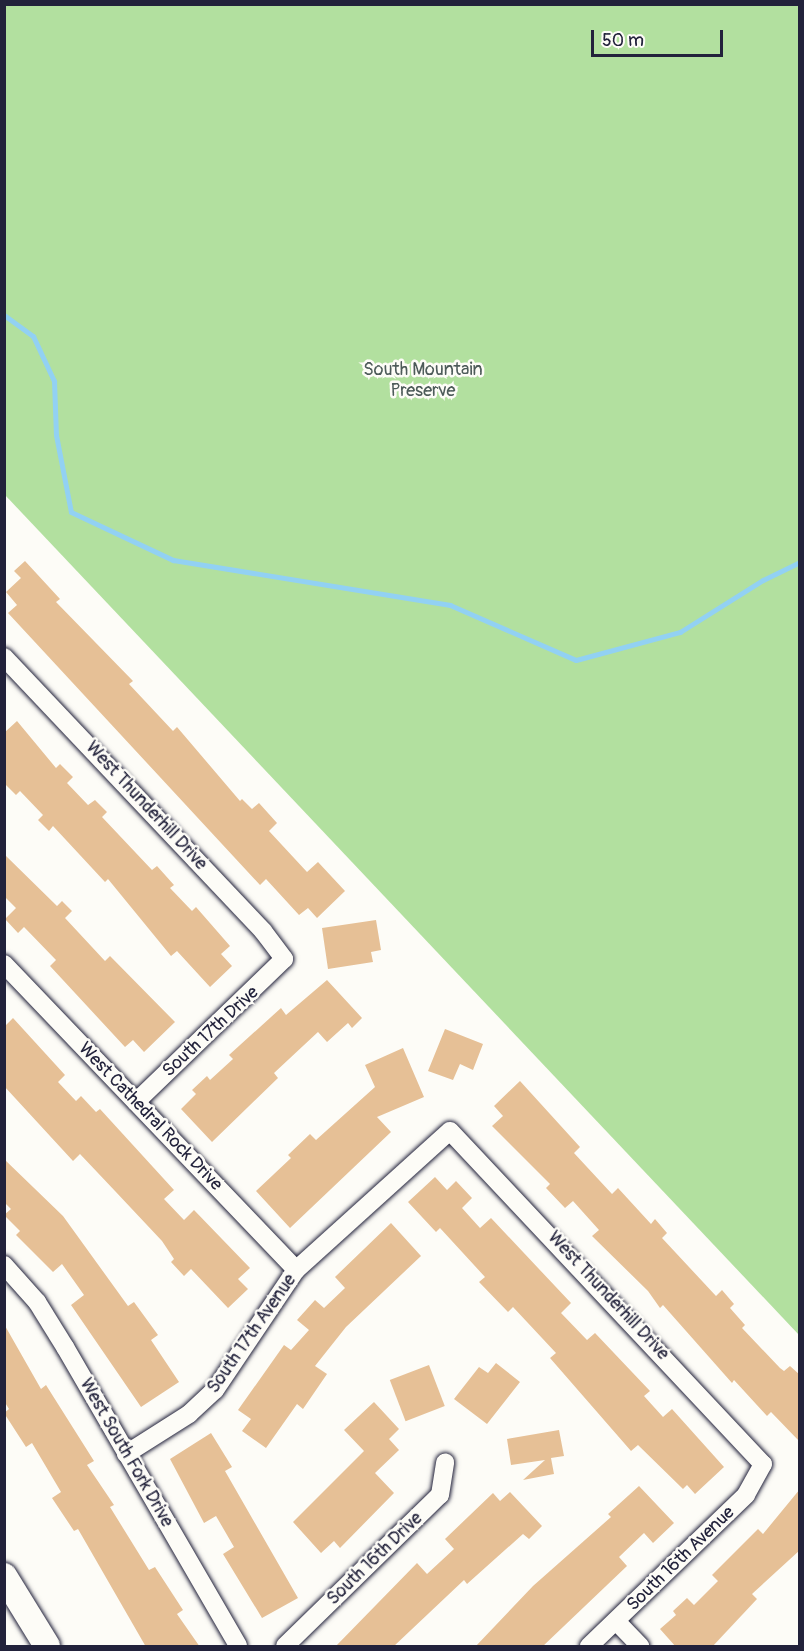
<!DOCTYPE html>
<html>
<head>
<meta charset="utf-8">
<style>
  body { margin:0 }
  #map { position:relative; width:804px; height:1651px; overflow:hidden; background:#fdfcf7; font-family:Pangolin,sans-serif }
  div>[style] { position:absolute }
  .green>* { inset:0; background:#b2e09f }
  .stream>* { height:5px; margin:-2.5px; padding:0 2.5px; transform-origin:2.5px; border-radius:2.5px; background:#92d1f3 }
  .building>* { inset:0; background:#e6c096; transform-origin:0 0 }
  .roads { filter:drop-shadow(0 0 2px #22223b) drop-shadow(0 0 2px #22223b) }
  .street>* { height:18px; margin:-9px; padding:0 9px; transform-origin:9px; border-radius:9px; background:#fdfcf7 }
  .secondary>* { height:26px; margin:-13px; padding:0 13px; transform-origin:13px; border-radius:13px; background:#fdfcf7 }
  span { translate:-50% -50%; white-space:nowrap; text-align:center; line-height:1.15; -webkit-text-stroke:5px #fdfcf7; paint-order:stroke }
  .park-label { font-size:18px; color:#4d5b59 }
  .street-label { font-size:18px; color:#22223b }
  .frame { position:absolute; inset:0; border:6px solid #22223b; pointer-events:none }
  .scale { position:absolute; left:591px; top:30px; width:132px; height:27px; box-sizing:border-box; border:3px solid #22223b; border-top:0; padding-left:8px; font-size:18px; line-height:21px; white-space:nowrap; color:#22223b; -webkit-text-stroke:4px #fdfcf7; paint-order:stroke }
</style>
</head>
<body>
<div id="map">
  <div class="green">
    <i style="clip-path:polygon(5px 4px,799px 5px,799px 1335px,5px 495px)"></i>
  </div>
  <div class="stream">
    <i style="left:4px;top:315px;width:36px;rotate:36deg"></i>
    <i style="left:33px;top:336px;width:50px;rotate:65deg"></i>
    <i style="left:54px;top:381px;width:54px;rotate:87.9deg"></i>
    <i style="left:56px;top:435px;width:78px;rotate:79deg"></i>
    <i style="left:71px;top:512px;width:113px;rotate:25.2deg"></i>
    <i style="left:173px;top:560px;width:281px;rotate:9.2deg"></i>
    <i style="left:450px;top:605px;width:137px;rotate:23.6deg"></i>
    <i style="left:576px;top:660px;width:108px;rotate:-15.1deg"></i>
    <i style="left:680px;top:632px;width:98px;rotate:-32.1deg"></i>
    <i style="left:763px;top:580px;width:41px;rotate:-25.9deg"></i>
  </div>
  <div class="building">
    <i style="clip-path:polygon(25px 561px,60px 599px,56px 602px,133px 681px,129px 684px,173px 731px,177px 727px,240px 801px,242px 799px,252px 809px,259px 803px,277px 823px,269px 831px,307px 872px,318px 862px,345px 891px,317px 918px,308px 908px,299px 915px,266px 879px,260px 885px,8px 613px,17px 605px,6px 592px,21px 578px,14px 571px)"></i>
    <i style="clip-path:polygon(17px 721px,56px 768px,60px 764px,73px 777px,67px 783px,88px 805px,95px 800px,107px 812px,102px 817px,152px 870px,157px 866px,174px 885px,170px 888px,192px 911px,196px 907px,230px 946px,221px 954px,232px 966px,210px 987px,177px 951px,171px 956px,108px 879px,105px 882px,53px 826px,49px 831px,38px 820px,43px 815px,20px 791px,16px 795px,4px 783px,4px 733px)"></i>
    <i style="clip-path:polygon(4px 854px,57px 906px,62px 901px,72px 911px,65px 918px,105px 961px,110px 956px,175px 1022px,144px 1052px,133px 1040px,125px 1047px,50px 966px,56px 960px,24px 927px,18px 933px,5px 919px,16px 908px,4px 896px)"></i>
    <i style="clip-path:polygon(376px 920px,381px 950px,371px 952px,373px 962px,328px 969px,322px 928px)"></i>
    <i style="clip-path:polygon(327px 980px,362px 1018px,352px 1028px,348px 1023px,327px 1042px,318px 1032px,274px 1073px,278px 1078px,212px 1142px,181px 1109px,196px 1094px,192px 1090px,207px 1076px,210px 1080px,233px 1059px,229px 1055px,281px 1008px,286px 1015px)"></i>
    <i style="clip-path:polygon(13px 1018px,65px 1075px,58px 1082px,76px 1101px,81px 1096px,96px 1112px,100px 1109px,174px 1190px,164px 1199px,184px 1220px,194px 1210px,250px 1268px,238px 1279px,248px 1289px,228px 1308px,191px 1269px,184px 1276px,171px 1262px,174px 1259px,162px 1241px,115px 1191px,80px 1154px,73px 1161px,4px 1086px,4px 1027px)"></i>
    <i style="clip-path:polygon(445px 1029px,483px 1044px,473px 1070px,460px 1064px,453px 1080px,428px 1071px)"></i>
    <i style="clip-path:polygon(403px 1048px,424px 1097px,377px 1117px,391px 1132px,290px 1228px,256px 1191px,291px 1158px,288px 1155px,310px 1134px,316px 1140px,375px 1087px,365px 1065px)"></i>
    <i style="clip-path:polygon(520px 1081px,580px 1147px,574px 1153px,612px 1194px,618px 1188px,651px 1224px,655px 1219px,667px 1233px,662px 1238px,716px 1296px,722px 1290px,734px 1304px,730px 1308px,745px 1325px,742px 1328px,780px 1368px,784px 1371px,790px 1366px,800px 1375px,800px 1442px,771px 1412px,767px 1416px,734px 1380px,732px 1383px,663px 1305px,660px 1308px,648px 1291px,592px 1236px,599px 1230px,573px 1201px,565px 1208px,546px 1188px,550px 1184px,492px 1126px,503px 1116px,494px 1106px)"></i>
    <i style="clip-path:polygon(4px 1159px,63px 1216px,128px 1306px,134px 1302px,158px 1335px,151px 1340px,179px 1382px,141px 1407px,71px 1305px,84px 1295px,62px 1264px,53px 1272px,16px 1235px,20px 1231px,4px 1215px,11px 1209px,4px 1202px)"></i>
    <i style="clip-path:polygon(435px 1177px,447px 1190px,456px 1181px,472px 1198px,462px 1208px,480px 1228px,491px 1218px,571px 1303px,561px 1313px,587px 1340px,595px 1333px,650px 1391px,644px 1396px,663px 1417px,672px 1409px,724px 1467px,695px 1494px,687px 1485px,683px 1489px,638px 1445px,631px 1451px,550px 1358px,556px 1353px,513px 1307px,508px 1312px,479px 1282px,485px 1277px,440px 1228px,436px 1232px,408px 1202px)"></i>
    <i style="clip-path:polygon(391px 1223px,421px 1256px,346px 1327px,315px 1366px,327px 1374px,303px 1409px,297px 1404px,266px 1448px,242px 1431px,251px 1419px,238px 1410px,284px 1345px,291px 1350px,309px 1330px,297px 1320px,315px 1300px,324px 1308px,345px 1288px,335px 1277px)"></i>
    <i style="clip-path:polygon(4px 1324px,41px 1389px,46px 1385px,94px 1461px,87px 1465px,114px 1505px,110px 1507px,149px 1570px,155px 1567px,183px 1610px,177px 1614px,200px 1647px,146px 1647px,78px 1529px,74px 1531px,52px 1498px,61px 1492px,32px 1443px,26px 1447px,4px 1413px,9px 1409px,4px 1401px)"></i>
    <i style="clip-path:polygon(496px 1363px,520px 1382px,487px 1424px,454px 1399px,479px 1367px,488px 1373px)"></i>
    <i style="left:429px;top:1365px;width:44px;height:42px;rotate:69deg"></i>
    <i style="clip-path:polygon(374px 1402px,399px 1429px,389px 1439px,399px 1450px,375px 1473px,394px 1493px,340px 1548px,334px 1541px,321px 1553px,293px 1522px,364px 1451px,344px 1430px)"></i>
    <i style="clip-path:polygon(559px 1430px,564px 1456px,551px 1458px,554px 1474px,523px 1480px,545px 1460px,511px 1465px,507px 1439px)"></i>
    <i style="clip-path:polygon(211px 1433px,232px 1467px,225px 1471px,298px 1598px,262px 1618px,223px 1554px,234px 1547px,216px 1516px,204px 1523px,170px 1459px)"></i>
    <i style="clip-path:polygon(639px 1486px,674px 1523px,653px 1543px,644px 1533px,619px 1557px,627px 1566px,542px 1647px,475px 1647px,533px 1586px,611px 1517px,608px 1514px)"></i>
    <i style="clip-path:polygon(800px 1489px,800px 1550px,752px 1594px,757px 1599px,712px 1647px,676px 1647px,660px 1629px,676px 1615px,673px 1611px,687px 1598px,694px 1605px,718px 1581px,712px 1575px,758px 1529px,763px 1534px)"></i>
    <i style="clip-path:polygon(510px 1492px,542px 1526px,529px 1539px,523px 1534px,467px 1584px,464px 1580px,393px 1647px,335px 1647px,417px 1563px,427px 1574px,454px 1549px,445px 1539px,493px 1493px,500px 1501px)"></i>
  </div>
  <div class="roads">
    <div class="street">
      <i style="left:4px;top:657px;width:377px;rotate:46.6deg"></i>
      <i style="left:263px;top:931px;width:35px;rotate:53deg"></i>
      <i style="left:284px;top:959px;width:206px;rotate:136deg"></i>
      <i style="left:4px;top:964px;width:423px;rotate:46.3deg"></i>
      <i style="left:4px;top:1265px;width:50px;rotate:48.3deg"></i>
      <i style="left:37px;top:1302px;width:53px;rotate:58.1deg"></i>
      <i style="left:65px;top:1347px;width:345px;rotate:59.9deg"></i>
      <i style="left:126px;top:1454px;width:75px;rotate:-32.4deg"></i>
      <i style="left:189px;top:1414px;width:35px;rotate:-43deg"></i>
      <i style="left:215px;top:1390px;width:145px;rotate:-56deg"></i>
      <i style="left:296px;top:1270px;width:207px;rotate:-42.1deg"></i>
      <i style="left:450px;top:1131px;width:457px;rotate:46.8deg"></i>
      <i style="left:763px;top:1464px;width:35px;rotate:119deg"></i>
      <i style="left:746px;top:1495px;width:218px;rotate:136.1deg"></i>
      <i style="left:616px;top:1621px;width:35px;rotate:46deg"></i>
      <i style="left:285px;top:1646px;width:216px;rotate:-44.3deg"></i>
      <i style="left:440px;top:1495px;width:33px;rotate:-81deg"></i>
    </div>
    <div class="secondary">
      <i style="left:4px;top:1576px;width:82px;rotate:58.4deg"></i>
    </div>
  </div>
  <div class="park-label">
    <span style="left:423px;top:381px">South Mountain<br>Preserve</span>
  </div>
  <div class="street-label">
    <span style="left:146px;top:806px;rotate:47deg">West Thunderhill Drive</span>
    <span style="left:211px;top:1032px;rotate:-43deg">South 17th Drive</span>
    <span style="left:150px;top:1117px;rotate:46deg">West Cathedral Rock Drive</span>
    <span style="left:608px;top:1296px;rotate:47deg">West Thunderhill Drive</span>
    <span style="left:252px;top:1334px;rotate:-55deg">South 17th Avenue</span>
    <span style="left:126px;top:1453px;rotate:60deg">West South Fork Drive</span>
    <span style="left:375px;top:1559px;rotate:-44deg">South 16th Drive</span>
    <span style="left:681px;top:1559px;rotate:-44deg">South 16th Avenue</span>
  </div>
  <div class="frame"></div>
  <div class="scale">50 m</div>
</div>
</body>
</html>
